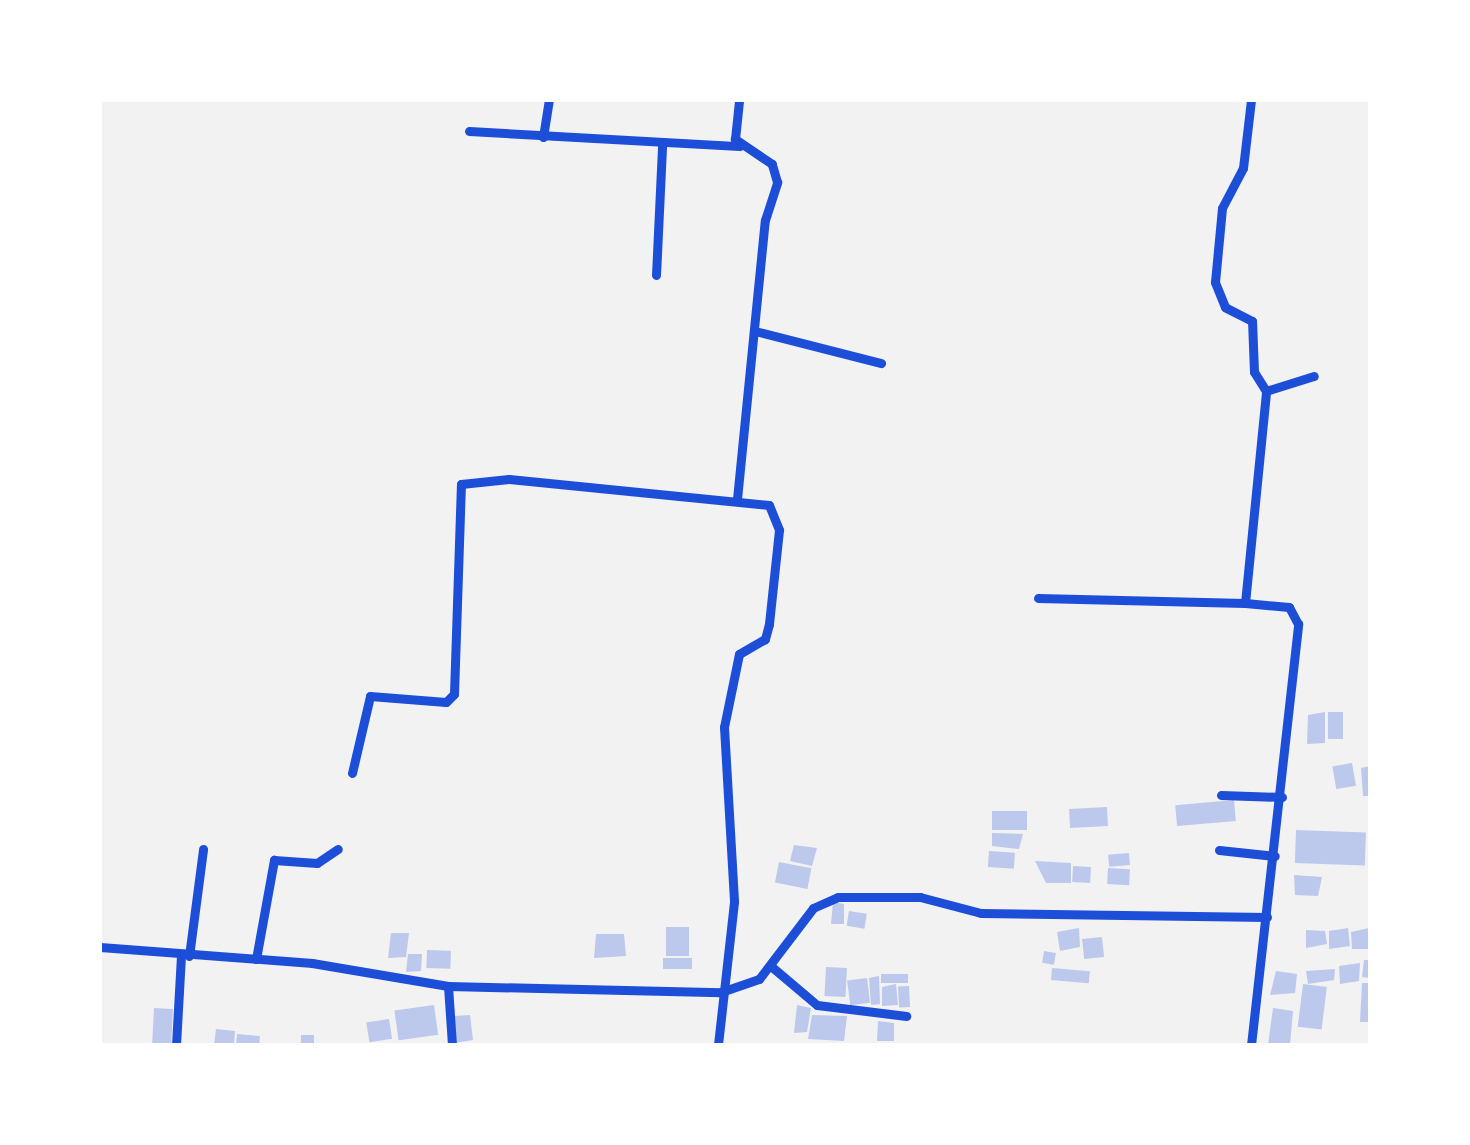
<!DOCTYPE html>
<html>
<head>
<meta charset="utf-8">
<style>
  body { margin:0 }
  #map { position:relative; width:1470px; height:1145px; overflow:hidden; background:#f2f2f2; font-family:Lato,sans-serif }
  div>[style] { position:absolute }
  .building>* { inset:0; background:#bdc9ec; transform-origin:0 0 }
  .minor>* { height:9px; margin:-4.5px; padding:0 4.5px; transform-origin:4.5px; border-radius:4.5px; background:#1d4ed8 }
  span { translate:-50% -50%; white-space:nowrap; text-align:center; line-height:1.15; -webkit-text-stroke:8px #fff; paint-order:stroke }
  .frame { position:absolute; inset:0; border:102px solid #fff; pointer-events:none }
</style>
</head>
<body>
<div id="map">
  <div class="building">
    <i style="clip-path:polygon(1325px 712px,1325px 743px,1307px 744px,1308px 715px)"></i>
    <i style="left:1343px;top:712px;width:27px;height:15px;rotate:90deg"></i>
    <i style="left:1352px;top:763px;width:23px;height:20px;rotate:80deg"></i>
    <i style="clip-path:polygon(1370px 766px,1370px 796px,1363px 796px,1361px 768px)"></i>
    <i style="left:1234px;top:800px;width:21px;height:59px;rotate:85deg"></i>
    <i style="left:1107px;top:807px;width:19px;height:38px;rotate:87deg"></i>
    <i style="left:992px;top:811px;width:35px;height:19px"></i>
    <i style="left:1296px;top:830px;width:70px;height:33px;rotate:2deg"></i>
    <i style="clip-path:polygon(992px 833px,1023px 834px,1019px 849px,992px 846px)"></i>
    <i style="clip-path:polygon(794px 845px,817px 848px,812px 866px,790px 861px)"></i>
    <i style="left:989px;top:851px;width:26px;height:16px;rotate:4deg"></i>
    <i style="left:1129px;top:853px;width:12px;height:21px;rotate:85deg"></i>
    <i style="clip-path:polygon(1035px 861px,1071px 863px,1071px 883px,1046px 883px)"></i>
    <i style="left:779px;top:862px;width:33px;height:21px;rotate:11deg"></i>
    <i style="left:1073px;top:866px;width:18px;height:16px;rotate:3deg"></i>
    <i style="left:1108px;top:868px;width:22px;height:16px;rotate:3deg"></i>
    <i style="clip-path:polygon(1294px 875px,1322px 877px,1318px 896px,1295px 895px)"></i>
    <i style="clip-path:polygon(833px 902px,844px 904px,844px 924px,831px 924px)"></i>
    <i style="left:849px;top:911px;width:18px;height:15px;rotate:9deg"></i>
    <i style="left:689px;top:927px;width:29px;height:23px;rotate:90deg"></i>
    <i style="clip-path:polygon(1079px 928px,1080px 947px,1060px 951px,1057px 932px)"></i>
    <i style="clip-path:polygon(1348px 928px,1350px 946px,1329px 949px,1329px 931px)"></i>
    <i style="clip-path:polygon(1369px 928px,1370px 949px,1352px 949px,1351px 932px)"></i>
    <i style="clip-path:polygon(1306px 930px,1325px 931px,1327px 944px,1306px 948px)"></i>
    <i style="clip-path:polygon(391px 933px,409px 933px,406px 957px,388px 958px)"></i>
    <i style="clip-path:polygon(596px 934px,624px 934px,626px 956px,594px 958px)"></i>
    <i style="left:1102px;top:937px;width:20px;height:20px;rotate:84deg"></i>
    <i style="left:427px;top:950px;width:24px;height:18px;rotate:2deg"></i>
    <i style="left:1044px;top:951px;width:12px;height:12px;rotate:9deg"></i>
    <i style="clip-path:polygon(408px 954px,422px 954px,421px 971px,406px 972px)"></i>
    <i style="left:692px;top:958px;width:11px;height:29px;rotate:90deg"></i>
    <i style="clip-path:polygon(1364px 960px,1370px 960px,1370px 978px,1362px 977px)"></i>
    <i style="clip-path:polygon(1360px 963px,1359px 981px,1340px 984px,1339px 966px)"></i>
    <i style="left:826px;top:967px;width:21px;height:29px;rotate:3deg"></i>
    <i style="left:1052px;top:968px;width:38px;height:12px;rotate:5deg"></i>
    <i style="clip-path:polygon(1335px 969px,1334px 980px,1308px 984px,1306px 971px)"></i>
    <i style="clip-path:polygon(1276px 971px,1297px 974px,1295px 993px,1270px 995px)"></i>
    <i style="left:908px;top:974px;width:9px;height:27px;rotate:90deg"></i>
    <i style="clip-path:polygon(879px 976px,880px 1004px,871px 1005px,869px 978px)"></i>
    <i style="left:867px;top:978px;width:25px;height:20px;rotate:83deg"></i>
    <i style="clip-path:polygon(1362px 983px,1370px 983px,1370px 1022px,1360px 1022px)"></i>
    <i style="clip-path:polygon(896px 984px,898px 1005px,882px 1006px,882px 987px)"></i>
    <i style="left:1303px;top:984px;width:24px;height:43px;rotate:7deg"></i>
    <i style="left:909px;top:986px;width:21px;height:11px;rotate:87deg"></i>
    <i style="left:434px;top:1005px;width:30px;height:40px;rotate:82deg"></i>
    <i style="clip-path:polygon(797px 1005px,811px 1008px,807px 1032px,794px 1033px)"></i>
    <i style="left:154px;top:1008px;width:19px;height:36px;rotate:3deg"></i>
    <i style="clip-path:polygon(1273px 1008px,1293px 1011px,1290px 1045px,1268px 1045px)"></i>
    <i style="clip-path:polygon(470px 1015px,473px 1040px,454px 1043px,454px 1016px)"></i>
    <i style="clip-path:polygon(812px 1015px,847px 1016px,844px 1041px,808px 1039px)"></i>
    <i style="left:389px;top:1019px;width:20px;height:23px;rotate:81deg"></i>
    <i style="clip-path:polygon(878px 1021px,894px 1023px,894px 1041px,877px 1041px)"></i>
    <i style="clip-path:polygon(216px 1029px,235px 1031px,234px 1045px,214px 1045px)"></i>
    <i style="clip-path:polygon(237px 1034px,260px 1036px,259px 1045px,236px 1045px)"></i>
    <i style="left:301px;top:1035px;width:13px;height:10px"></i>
  </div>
  <div class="minor">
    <i style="left:469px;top:131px;width:271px;rotate:3.2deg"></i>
    <i style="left:543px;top:137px;width:37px;rotate:-81deg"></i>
    <i style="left:656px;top:275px;width:129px;rotate:-87.3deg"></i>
    <i style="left:759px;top:332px;width:126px;rotate:14.3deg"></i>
    <i style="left:1266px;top:391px;width:50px;rotate:-17.4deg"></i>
    <i style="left:737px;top:499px;width:280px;rotate:-84.3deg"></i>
    <i style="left:765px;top:220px;width:40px;rotate:-72deg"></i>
    <i style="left:777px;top:182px;width:19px;rotate:-106deg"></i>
    <i style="left:772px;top:164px;width:45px;rotate:-146deg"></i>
    <i style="left:735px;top:139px;width:39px;rotate:-84deg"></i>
    <i style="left:1038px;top:598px;width:207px;rotate:1.4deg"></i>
    <i style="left:352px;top:773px;width:79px;rotate:-76.8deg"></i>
    <i style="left:370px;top:696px;width:76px;rotate:4.5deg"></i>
    <i style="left:446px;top:702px;width:11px;rotate:-45deg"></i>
    <i style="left:454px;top:694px;width:210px;rotate:-88.1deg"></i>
    <i style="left:461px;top:484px;width:48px;rotate:-5.9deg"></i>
    <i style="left:509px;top:479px;width:261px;rotate:5.7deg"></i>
    <i style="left:769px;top:505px;width:27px;rotate:68deg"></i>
    <i style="left:779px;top:530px;width:95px;rotate:96.1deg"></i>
    <i style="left:769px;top:624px;width:16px;rotate:105deg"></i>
    <i style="left:765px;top:639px;width:30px;rotate:150deg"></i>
    <i style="left:739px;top:654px;width:75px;rotate:101.6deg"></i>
    <i style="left:724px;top:727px;width:175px;rotate:86.7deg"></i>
    <i style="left:734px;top:902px;width:144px;rotate:96.4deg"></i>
    <i style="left:1221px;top:795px;width:61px;rotate:1.9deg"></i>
    <i style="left:1219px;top:850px;width:56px;rotate:6.1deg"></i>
    <i style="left:100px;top:947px;width:213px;rotate:4.3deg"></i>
    <i style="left:312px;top:963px;width:138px;rotate:9.6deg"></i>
    <i style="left:448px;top:986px;width:273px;rotate:1.3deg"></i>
    <i style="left:721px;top:992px;width:40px;rotate:-18.9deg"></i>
    <i style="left:759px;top:979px;width:89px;rotate:-52.7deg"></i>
    <i style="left:813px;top:908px;width:27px;rotate:-24deg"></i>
    <i style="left:838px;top:897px;width:82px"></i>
    <i style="left:920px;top:897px;width:63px;rotate:14.7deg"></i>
    <i style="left:981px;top:913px;width:286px;rotate:0.8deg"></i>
    <i style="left:189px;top:956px;width:108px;rotate:-82.5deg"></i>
    <i style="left:256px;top:959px;width:101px;rotate:-79.7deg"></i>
    <i style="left:274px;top:860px;width:43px;rotate:4deg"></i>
    <i style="left:317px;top:863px;width:25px;rotate:-34deg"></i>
    <i style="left:772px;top:967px;width:59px;rotate:40.2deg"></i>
    <i style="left:817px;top:1005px;width:90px;rotate:7deg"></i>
    <i style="left:448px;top:986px;width:59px;rotate:86.1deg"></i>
    <i style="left:176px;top:1045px;width:90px;rotate:-86.8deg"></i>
    <i style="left:1251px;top:1045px;width:424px;rotate:-83.6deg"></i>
    <i style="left:1298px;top:624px;width:19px;rotate:-118deg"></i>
    <i style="left:1289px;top:607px;width:44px;rotate:-174.8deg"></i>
    <i style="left:1245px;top:603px;width:213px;rotate:-84.3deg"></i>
    <i style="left:1266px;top:391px;width:22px;rotate:-122deg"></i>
    <i style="left:1254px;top:372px;width:51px;rotate:-92.2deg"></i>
    <i style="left:1252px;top:321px;width:30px;rotate:-153deg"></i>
    <i style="left:1225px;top:307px;width:27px;rotate:-112deg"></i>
    <i style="left:1215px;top:282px;width:74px;rotate:-84.6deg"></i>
    <i style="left:1222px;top:208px;width:45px;rotate:-62.3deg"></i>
    <i style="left:1243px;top:168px;width:68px;rotate:-83.3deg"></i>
  </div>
  <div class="frame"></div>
</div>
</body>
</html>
